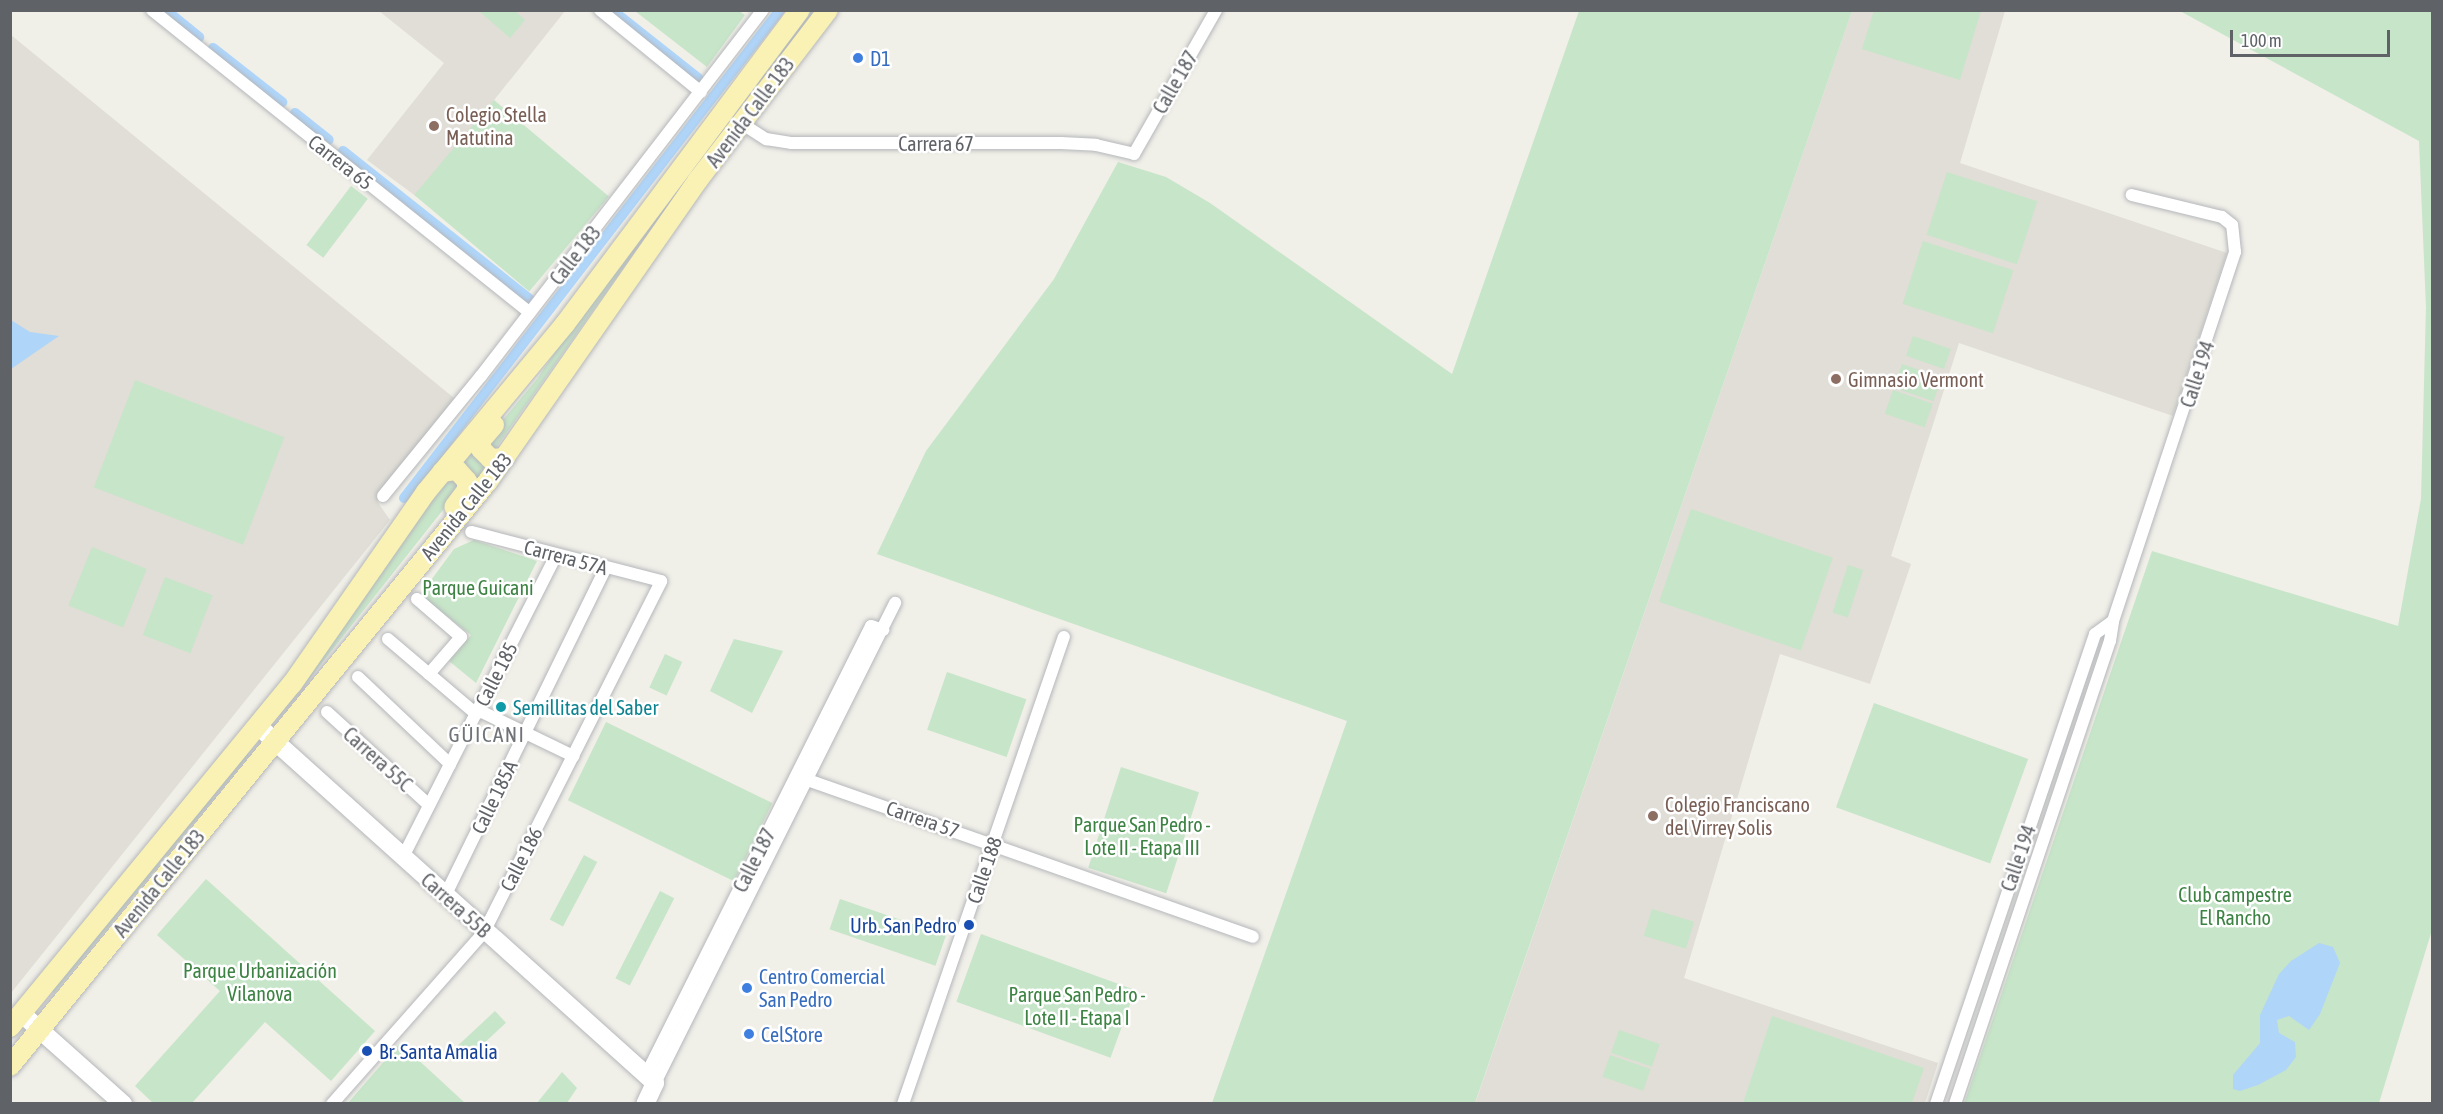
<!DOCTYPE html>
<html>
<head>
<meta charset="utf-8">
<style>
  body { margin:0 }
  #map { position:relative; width:2443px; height:1114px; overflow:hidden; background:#f0efe8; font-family:"Asap Condensed",sans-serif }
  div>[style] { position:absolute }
  .education>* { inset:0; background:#e0ded6 }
  .green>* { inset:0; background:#c7e5c8; transform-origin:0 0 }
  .water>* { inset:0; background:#afd5f9 }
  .canal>* { height:10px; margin:-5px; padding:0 5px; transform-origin:5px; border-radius:5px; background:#afd5f9 }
  .roads { filter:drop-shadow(0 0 2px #b5b7bb) drop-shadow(0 0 2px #b5b7bb) }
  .street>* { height:12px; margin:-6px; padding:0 6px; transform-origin:6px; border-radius:6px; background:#fff }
  .secondary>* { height:18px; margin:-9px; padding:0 9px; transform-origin:9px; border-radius:9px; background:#fff }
  .primary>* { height:20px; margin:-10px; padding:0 10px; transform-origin:10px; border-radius:10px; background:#f9f2b4 }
  .dots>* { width:16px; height:16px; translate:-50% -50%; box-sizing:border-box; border:3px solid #fff; border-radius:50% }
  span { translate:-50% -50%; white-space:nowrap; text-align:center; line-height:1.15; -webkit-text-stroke:5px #fff; paint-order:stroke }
  .shop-label { font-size:20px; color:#366cbe }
  .left { translate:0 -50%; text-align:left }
  .street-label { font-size:20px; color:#5f6267 }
  .education-label { font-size:20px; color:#785e54 }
  .park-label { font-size:20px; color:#3c8242 }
  .culture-label { font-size:20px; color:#0d838f }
  .transit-label { font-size:20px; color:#164399 }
  .right { translate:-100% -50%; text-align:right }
  .neighbourhood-label { font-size:21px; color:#707479; letter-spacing:1.5px }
  .frame { position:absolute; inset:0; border:12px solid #5f6267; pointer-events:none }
  .scale { position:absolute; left:2230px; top:30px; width:160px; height:27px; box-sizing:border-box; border:3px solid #5f6267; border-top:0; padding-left:8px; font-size:18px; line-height:21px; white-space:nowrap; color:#5f6267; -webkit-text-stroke:4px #fff; paint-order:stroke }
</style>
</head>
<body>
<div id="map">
  <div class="education">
    <i style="clip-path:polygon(379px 11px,565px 11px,417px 197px,367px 160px,444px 63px)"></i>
    <i style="clip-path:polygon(1852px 11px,2005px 11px,1960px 163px,2227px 253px,2173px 416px,1959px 343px,1891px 556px,1911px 564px,1870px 684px,1780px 654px,1684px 978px,1938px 1063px,1925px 1103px,1475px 1104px)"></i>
    <i style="clip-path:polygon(11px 35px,454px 398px,377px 501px,390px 520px,11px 993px)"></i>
  </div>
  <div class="green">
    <i style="clip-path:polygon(1874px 10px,1981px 11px,1960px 80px,1862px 49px)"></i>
    <i style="clip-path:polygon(479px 11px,515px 11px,525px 20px,510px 38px)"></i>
    <i style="clip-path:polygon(739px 11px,745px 15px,707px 67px,635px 11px)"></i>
    <i style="clip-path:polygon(811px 11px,816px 11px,664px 210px,493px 452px,488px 438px,537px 379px,581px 313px)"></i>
    <i style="clip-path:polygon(1579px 11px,1852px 11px,1475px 1103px,1212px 1103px,1347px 721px,877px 554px,926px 451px,1054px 279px,1118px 162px,1166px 177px,1210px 203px,1452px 374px)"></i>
    <i style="clip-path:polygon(2180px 11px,2432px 11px,2432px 930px,2379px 1103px,1964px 1104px,2152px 551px,2398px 626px,2421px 499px,2426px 307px,2419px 141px)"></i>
    <i style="left:494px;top:100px;width:150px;height:124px;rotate:40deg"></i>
    <i style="left:1947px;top:172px;width:95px;height:66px;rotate:18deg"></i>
    <i style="left:351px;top:186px;width:21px;height:74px;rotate:37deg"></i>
    <i style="left:1923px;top:241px;width:95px;height:66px;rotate:18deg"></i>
    <i style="left:1913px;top:336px;width:40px;height:21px;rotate:19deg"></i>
    <i style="left:1902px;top:364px;width:42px;height:25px;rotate:19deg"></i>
    <i style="left:135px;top:380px;width:160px;height:115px;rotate:21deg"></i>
    <i style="left:1893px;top:390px;width:42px;height:25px;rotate:19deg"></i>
    <i style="clip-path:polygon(474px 446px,490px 463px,476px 484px,456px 468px)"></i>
    <i style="clip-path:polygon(451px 478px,461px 487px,280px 716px,277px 714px,443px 482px)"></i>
    <i style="left:1691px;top:509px;width:150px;height:98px;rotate:19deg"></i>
    <i style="clip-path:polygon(474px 540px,537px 561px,476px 683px,449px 661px,471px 635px,420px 595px,454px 549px)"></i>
    <i style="left:92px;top:547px;width:59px;height:63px;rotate:22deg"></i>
    <i style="left:1848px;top:565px;width:16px;height:50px;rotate:18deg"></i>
    <i style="left:165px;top:577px;width:51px;height:62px;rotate:21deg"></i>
    <i style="clip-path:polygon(734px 639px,783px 651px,752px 713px,710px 691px)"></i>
    <i style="left:665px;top:654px;width:19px;height:37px;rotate:25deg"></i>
    <i style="left:947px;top:672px;width:84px;height:61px;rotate:19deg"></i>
    <i style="left:1874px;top:703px;width:164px;height:111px;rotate:20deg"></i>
    <i style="left:606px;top:722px;width:185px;height:87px;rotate:26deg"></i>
    <i style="clip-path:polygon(246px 752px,249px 755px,54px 993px,51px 991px)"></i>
    <i style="left:1121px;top:767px;width:82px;height:106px;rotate:18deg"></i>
    <i style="left:584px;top:855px;width:15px;height:73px;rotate:28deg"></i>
    <i style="clip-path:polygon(206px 879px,375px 1031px,331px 1081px,265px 1022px,192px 1103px,153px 1103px,135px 1086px,220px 991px,157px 935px)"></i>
    <i style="left:660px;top:891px;width:16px;height:98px;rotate:27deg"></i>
    <i style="left:840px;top:899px;width:112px;height:32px;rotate:19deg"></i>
    <i style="left:1652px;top:909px;width:44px;height:28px;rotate:17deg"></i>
    <i style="left:981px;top:934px;width:164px;height:72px;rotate:20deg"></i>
    <i style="left:495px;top:1011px;width:16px;height:51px;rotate:47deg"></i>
    <i style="clip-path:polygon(1772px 1016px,1924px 1068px,1912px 1103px,1743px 1103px)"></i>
    <i style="left:1619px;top:1030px;width:43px;height:24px;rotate:19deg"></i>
    <i style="clip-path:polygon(400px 1043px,465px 1103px,348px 1103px)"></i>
    <i style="left:1610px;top:1055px;width:43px;height:23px;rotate:19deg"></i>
    <i style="clip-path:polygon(562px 1072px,577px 1088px,567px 1103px,537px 1103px)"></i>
  </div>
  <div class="water">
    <i style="clip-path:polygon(11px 320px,30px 332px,59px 336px,11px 369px)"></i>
    <i style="clip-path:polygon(2319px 943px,2333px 947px,2340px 963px,2320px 1014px,2309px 1030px,2289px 1016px,2277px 1020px,2279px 1033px,2295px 1042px,2296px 1057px,2286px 1070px,2258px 1085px,2240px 1091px,2233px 1089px,2233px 1075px,2260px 1043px,2260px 1015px,2279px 974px,2291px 961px)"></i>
  </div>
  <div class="canal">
    <i style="left:166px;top:10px;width:43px;rotate:39.3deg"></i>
    <i style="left:612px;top:10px;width:110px;rotate:38.3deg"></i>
    <i style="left:213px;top:48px;width:88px;rotate:38deg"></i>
    <i style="left:295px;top:113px;width:43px;rotate:38.5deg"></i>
    <i style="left:343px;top:151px;width:240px;rotate:38.4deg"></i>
    <i style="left:404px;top:498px;width:616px;rotate:-52.39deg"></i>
  </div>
  <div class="roads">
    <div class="street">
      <i style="left:152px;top:10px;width:484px;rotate:38.7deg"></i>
      <i style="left:600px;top:10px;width:130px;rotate:39.1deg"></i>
      <i style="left:741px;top:123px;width:30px;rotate:33deg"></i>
      <i style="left:766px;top:139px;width:25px;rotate:9deg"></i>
      <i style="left:791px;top:143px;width:270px"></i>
      <i style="left:1061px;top:143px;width:35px;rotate:3deg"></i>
      <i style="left:1096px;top:145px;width:39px;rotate:13deg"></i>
      <i style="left:1134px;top:154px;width:166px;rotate:-60.3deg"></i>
      <i style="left:383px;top:496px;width:155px;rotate:-50.8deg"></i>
      <i style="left:481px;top:376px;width:462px;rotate:-52.4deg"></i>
      <i style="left:417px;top:599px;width:58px;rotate:40.8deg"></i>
      <i style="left:461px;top:637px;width:49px;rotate:130.9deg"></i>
      <i style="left:388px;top:639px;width:116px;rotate:40.4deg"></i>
      <i style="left:358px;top:677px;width:127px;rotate:43.4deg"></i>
      <i style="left:478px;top:710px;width:106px;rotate:25.8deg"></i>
      <i style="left:327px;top:712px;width:138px;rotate:42.4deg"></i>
      <i style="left:802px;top:778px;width:478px;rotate:19.4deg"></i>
      <i style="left:403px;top:857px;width:339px;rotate:-63.1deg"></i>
      <i style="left:445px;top:896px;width:365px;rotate:-63.9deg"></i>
      <i style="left:646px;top:1075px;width:502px;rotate:-63.38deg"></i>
      <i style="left:871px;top:626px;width:13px;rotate:18deg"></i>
      <i style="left:655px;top:1083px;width:537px;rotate:-63.43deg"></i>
      <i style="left:332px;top:1104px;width:230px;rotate:-48.5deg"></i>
      <i style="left:484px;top:932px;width:393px;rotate:-63.2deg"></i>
      <i style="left:661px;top:581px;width:196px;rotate:-165.5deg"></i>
      <i style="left:903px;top:1104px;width:494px;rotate:-71deg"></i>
      <i style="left:1936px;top:1104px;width:496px;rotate:-71.3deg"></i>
      <i style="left:2095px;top:634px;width:22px;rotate:-36deg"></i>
      <i style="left:1955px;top:1104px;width:488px;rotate:-71.5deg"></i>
      <i style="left:2110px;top:641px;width:20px;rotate:-81deg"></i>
      <i style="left:2113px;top:621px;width:389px;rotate:-71.7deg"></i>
      <i style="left:2235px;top:252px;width:27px;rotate:-96deg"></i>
      <i style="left:2232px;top:225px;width:13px;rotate:-141deg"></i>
      <i style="left:2222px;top:217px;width:93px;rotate:-166.3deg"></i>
    </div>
    <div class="secondary">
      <i style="left:258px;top:726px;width:534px;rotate:41.96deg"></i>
      <i style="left:655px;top:1083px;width:23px;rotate:115deg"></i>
      <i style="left:21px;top:1013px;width:137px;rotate:41.7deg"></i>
    </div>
    <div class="primary">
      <i style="left:494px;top:425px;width:20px;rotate:131deg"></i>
      <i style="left:481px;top:440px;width:9px;rotate:90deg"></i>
      <i style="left:481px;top:449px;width:14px;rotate:45deg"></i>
      <i style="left:491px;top:459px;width:14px;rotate:-4deg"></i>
      <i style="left:442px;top:472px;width:15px;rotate:-8deg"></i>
      <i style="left:457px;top:470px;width:15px;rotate:48deg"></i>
      <i style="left:467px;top:481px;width:9px;rotate:90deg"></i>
      <i style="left:467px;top:490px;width:21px;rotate:127deg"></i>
      <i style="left:10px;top:1027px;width:444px;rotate:-50.6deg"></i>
      <i style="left:292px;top:684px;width:234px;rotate:-55.1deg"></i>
      <i style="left:426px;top:492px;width:218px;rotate:-50.4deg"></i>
      <i style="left:565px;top:324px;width:392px;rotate:-53.2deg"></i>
      <i style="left:10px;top:1066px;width:755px;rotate:-50.75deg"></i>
      <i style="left:488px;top:481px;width:367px;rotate:-55.1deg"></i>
      <i style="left:698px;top:180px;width:214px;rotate:-52.6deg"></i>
    </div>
  </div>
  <div class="dots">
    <i style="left:858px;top:58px;background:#3f7fe0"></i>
    <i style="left:434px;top:126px;background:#8d6e63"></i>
    <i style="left:1836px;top:379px;background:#8d6e63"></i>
    <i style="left:501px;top:707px;background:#0f9aa8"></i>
    <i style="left:1653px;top:816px;background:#8d6e63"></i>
    <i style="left:969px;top:925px;background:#1a4fb4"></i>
    <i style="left:747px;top:988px;background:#3f7fe0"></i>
    <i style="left:749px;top:1034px;background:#3f7fe0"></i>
    <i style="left:367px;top:1051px;background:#1a4fb4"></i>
  </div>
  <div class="shop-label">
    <span class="left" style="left:870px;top:58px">D1</span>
    <span class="left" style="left:759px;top:988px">Centro Comercial<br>San Pedro</span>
    <span class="left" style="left:761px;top:1034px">CelStore</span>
  </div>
  <div class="street-label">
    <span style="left:1175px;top:82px;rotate:-60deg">Calle 187</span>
    <span style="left:750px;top:112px;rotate:-53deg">Avenida Calle 183</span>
    <span style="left:936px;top:143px">Carrera 67</span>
    <span style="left:341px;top:162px;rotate:38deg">Carrera 65</span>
    <span style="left:575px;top:255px;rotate:-52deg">Calle 183</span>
    <span style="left:2197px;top:374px;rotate:-72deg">Calle 194</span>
    <span style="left:466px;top:506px;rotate:-51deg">Avenida Calle 183</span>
    <span style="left:566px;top:557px;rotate:15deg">Carrera 57A</span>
    <span style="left:496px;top:674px;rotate:-63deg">Calle 185</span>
    <span style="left:378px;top:759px;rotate:42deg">Carrera 55C</span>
    <span style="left:494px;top:797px;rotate:-64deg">Calle 185A</span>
    <span style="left:923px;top:819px;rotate:19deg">Carrera 57</span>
    <span style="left:2018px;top:858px;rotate:-71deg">Calle 194</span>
    <span style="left:521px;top:859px;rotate:-63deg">Calle 186</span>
    <span style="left:754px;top:860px;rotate:-63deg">Calle 187</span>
    <span style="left:984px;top:870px;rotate:-71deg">Calle 188</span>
    <span style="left:159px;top:883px;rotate:-51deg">Avenida Calle 183</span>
    <span style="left:456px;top:905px;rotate:42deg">Carrera 55B</span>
  </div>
  <div class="education-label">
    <span class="left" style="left:446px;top:126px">Colegio Stella<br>Matutina</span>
    <span class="left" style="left:1848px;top:379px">Gimnasio Vermont</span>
    <span class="left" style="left:1665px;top:816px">Colegio Franciscano<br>del Virrey Solis</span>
  </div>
  <div class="park-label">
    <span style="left:478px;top:587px">Parque Guicani</span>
    <span style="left:1142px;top:836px">Parque San Pedro -<br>Lote II - Etapa III</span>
    <span style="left:2235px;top:906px">Club campestre<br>El Rancho</span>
    <span style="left:260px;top:982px">Parque Urbanización<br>Vilanova</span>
    <span style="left:1077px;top:1006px">Parque San Pedro -<br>Lote II - Etapa I</span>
  </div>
  <div class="culture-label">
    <span class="left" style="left:513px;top:707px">Semillitas del Saber</span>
  </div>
  <div class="transit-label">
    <span class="right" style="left:957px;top:925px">Urb. San Pedro</span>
    <span class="left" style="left:379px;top:1051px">Br. Santa Amalia</span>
  </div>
  <div class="neighbourhood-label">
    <span style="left:487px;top:734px">GÜICANI</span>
  </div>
  <div class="frame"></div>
  <div class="scale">100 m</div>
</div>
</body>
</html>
